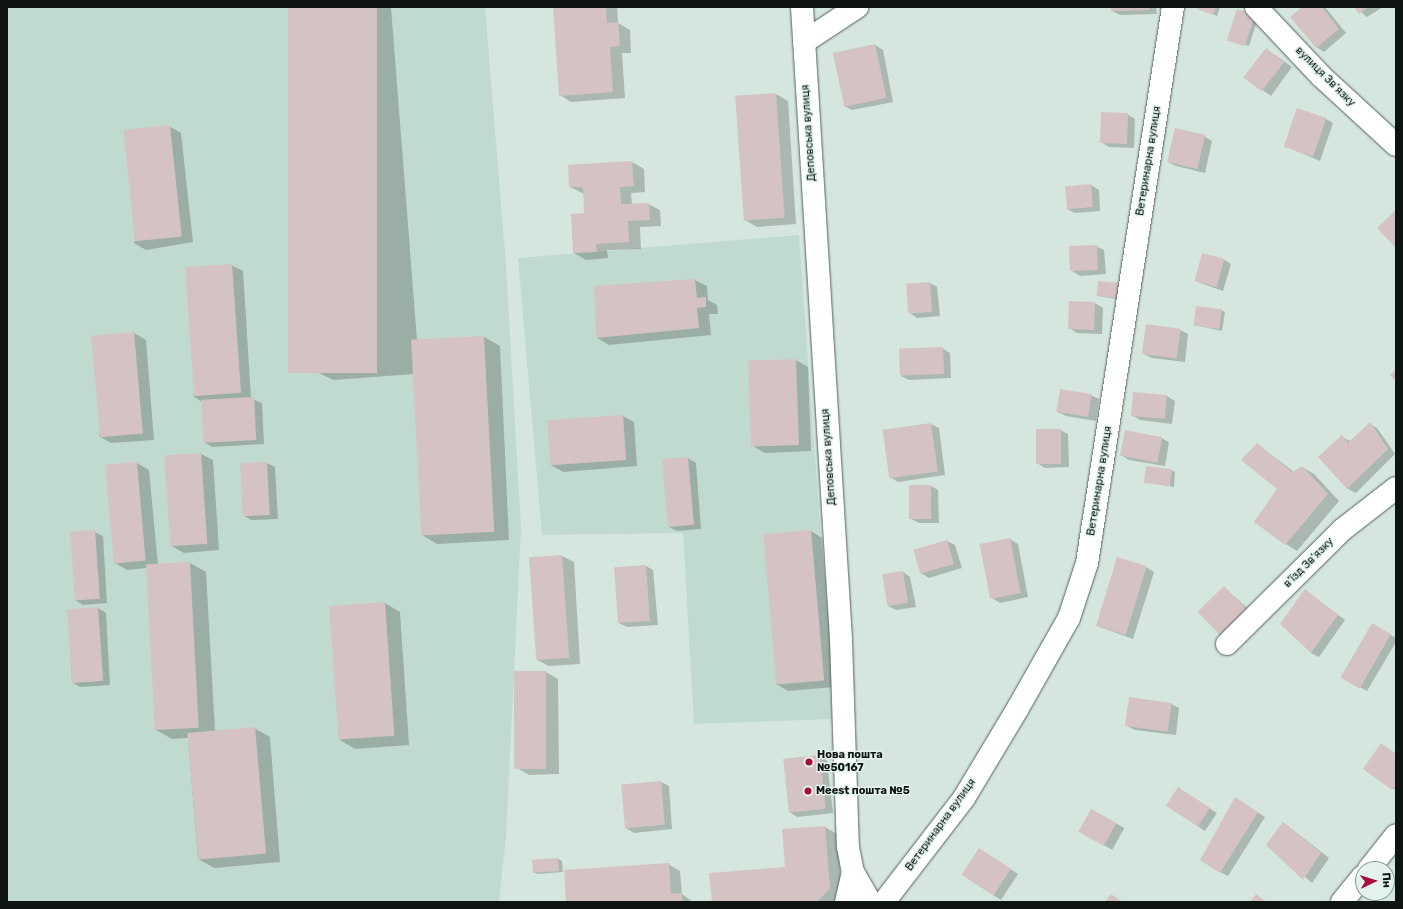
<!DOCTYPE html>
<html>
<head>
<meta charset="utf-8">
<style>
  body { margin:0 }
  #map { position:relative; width:1403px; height:909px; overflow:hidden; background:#d5e6de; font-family:Rubik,sans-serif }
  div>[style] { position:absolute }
  .built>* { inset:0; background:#c1dacf }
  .shadow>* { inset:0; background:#0003; transform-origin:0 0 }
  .building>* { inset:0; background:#d5c3c4; transform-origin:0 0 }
  .roads { filter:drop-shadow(0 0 1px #54625c) drop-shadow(0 0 1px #54625c) }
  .minor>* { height:22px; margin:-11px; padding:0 11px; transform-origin:11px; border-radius:11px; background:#fff }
  .dots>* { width:11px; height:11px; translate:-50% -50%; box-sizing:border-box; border:2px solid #e2f3ec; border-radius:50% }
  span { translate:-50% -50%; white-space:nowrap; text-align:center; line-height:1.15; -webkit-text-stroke:3px #e2f3ec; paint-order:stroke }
  .street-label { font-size:11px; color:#0e1411 }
  .poi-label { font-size:11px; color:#0e1411; font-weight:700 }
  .left { translate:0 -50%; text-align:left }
  .frame { position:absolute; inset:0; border:8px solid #0e1411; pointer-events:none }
  .north { position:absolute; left:1355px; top:861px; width:40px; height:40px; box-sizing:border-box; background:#e2f3ec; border:1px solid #8d9a94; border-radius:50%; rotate:86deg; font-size:11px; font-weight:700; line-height:16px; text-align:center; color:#0e1411 }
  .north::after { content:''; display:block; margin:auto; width:14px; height:18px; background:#a60d3d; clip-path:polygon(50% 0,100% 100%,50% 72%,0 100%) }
</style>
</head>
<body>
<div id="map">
  <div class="built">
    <i style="clip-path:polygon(7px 7px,485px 7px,506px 266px,521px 528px,506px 838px,499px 902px,7px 902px)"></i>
    <i style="clip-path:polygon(799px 235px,834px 719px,694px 724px,683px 533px,542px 535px,518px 258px)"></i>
  </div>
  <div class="shadow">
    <i style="clip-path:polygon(289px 7px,391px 7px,417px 340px,484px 337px,500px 346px,509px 540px,437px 544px,422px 535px,414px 374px,333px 380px,317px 372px)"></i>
    <i style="clip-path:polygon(554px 7px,617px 7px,618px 23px,630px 30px,631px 53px,622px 53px,625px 98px,571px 102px,560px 95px)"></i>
    <i style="clip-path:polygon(1112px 7px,1156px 7px,1157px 14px,1120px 15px,1112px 11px)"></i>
    <i style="clip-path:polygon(1199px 7px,1220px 7px,1217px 16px)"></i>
    <i style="clip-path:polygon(1304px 7px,1325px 7px,1346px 33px,1324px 52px,1316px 47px)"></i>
    <i style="clip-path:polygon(1355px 7px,1383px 7px,1367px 17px)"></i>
    <i style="clip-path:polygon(1255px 15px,1258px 18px,1249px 46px,1232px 41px)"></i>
    <i style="clip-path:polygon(875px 45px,883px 50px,893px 102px,852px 110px,844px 106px)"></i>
    <i style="clip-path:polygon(1274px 54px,1292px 67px,1271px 96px,1246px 78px)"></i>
    <i style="clip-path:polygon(776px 94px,788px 101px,796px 224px,757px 227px,745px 220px)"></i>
    <i style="clip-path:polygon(1127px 114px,1135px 119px,1134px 148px,1109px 147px,1101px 142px)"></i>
    <i style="clip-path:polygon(1326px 119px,1333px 123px,1320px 161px,1285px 146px)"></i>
    <i style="clip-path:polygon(169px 126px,181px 133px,193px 242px,146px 250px,134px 243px)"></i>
    <i style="clip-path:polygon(1204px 136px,1212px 141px,1205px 173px,1176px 166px,1168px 162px)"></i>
    <i style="clip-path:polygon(632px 162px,644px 169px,645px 192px,631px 193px,632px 204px,648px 204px,660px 210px,661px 226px,640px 227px,641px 249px,607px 250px,608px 258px,586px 260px,574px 253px,585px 214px,584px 194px,570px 187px,569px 165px)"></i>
    <i style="clip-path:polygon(1091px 185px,1099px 190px,1100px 211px,1075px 213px,1067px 209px)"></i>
    <i style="clip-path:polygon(1096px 246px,1104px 250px,1106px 274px,1080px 276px,1072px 271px)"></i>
    <i style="clip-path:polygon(1223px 259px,1231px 264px,1223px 291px,1195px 281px)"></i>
    <i style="clip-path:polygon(231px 265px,243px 271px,251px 399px,262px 403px,264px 444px,212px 447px,204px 442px,202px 402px,193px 396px)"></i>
    <i style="clip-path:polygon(695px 280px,707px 286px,708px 300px,717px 305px,718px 314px,709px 314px,711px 335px,609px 345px,597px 338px)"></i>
    <i style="clip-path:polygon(1099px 282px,1123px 300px,1098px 296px)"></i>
    <i style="clip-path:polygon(930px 283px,937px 287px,940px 316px,917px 318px,910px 313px)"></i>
    <i style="clip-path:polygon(1095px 303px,1103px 308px,1102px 334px,1077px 333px,1069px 328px)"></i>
    <i style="clip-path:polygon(1221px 310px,1225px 312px,1222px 331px,1195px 325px)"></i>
    <i style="clip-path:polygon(1180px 330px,1188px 334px,1185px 362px,1152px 358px,1144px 354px)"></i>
    <i style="clip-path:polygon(134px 333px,146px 340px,154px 440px,111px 443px,99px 436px)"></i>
    <i style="clip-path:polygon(942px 348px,950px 353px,951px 378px,909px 380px,901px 376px)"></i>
    <i style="clip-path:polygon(796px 360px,808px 367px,811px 451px,765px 453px,753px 446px)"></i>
    <i style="clip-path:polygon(1134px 393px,1167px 396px,1175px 401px,1172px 424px,1140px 420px,1132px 415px)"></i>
    <i style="clip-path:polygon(1091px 395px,1099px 399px,1096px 421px,1066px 416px,1058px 412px)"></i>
    <i style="clip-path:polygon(623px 416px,634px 422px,637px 466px,563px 472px,551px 465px)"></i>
    <i style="clip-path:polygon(931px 424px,939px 428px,945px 475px,898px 482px,890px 477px)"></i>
    <i style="clip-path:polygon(1370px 424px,1377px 428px,1395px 454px,1356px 493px,1348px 489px,1320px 457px,1342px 437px,1350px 441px)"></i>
    <i style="clip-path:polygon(1060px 430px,1068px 434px,1069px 467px,1045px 468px,1037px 463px)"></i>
    <i style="clip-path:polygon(1161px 438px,1169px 442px,1165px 466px,1129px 460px,1121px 455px)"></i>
    <i style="clip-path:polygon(1257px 444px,1294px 472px,1302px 467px,1314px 474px,1339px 501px,1297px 551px,1286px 544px,1279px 489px)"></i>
    <i style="clip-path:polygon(201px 454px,213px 460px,219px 550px,184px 553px,172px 546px)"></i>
    <i style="clip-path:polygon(688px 458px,696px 463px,701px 529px,677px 531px,669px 527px)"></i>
    <i style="clip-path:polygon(137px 463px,149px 470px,158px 565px,190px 563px,206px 572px,215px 731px,254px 728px,270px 737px,280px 862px,214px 868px,198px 859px,188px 738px,172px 739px,156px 730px,147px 568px,127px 570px,115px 563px)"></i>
    <i style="clip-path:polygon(267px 463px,275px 467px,278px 519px,251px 520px,243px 515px,241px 464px)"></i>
    <i style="clip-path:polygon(1171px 470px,1175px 472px,1174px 487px,1145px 482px)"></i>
    <i style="clip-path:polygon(931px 486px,938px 490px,939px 523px,919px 523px,911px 519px)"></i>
    <i style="clip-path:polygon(811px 531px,822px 538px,834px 687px,788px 691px,776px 684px)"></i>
    <i style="clip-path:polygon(95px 532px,103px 536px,107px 603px,83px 605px,75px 600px)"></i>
    <i style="clip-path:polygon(1010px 539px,1018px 544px,1028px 597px,1000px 603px,992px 598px)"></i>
    <i style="clip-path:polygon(947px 541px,955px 545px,962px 568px,929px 578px,921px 573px)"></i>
    <i style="clip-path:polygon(562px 556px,574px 562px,580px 664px,549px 666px,537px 660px)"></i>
    <i style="clip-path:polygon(646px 566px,653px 570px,658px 625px,627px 627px,619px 623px)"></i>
    <i style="clip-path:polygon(1146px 567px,1154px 572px,1133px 639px,1097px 626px)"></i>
    <i style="clip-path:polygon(903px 572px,910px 577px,916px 607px,896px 610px,888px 606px)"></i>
    <i style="clip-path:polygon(1224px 587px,1259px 619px,1234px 644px)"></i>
    <i style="clip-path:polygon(1306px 591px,1345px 620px,1319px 657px,1311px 653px)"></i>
    <i style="clip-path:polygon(385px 603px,400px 612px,409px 745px,355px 749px,340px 740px)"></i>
    <i style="clip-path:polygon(98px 608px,106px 613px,110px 685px,80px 687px,72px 682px,68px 610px)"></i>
    <i style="clip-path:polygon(1373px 624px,1396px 638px,1396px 642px,1367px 691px,1342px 677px)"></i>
    <i style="clip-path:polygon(546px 672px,558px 679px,559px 774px,529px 775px,517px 768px)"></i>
    <i style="clip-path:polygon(1171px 704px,1179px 708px,1176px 735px,1135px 730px,1127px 726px)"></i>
    <i style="clip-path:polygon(1389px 749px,1396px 754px,1396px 790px,1393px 789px)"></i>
    <i style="clip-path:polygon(820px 756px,827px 761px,833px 813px,797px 817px,790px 812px)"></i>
    <i style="clip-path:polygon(661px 782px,669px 786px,672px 829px,634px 833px,626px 828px)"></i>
    <i style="clip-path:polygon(1186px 793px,1217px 813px,1205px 831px,1167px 806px)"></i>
    <i style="clip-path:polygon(1243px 803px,1265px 817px,1228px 876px,1220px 872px)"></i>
    <i style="left:1092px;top:810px;width:37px;height:25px;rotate:29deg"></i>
    <i style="clip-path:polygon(1284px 823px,1329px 858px,1312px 883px,1267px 844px)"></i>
    <i style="clip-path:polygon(825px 827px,837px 834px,842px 895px,835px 902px,713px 902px,786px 868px)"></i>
    <i style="clip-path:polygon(987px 854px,1018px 874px,1001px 900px,993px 895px)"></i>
    <i style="clip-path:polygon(558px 859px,562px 861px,563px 872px,537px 874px,534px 872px,533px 861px)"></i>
    <i style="clip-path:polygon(668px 864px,680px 871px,682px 894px,693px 902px,567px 902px)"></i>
  </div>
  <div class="building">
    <i style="left:288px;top:7px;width:89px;height:366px"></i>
    <i style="clip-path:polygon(553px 7px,606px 7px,607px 23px,618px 22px,620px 46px,610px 47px,613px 92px,559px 96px)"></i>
    <i style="clip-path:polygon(1111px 7px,1149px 7px,1149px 10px,1111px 11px)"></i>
    <i style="clip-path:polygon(1198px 7px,1216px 7px,1213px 15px,1197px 9px)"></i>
    <i style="clip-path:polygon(1302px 7px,1322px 7px,1339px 29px,1316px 48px,1290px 17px)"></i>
    <i style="clip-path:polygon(1354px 7px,1368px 7px,1359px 14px)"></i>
    <i style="left:1237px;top:9px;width:19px;height:33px;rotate:18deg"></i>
    <i style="left:875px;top:44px;width:55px;height:43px;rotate:78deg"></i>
    <i style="left:1266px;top:48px;width:23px;height:37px;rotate:38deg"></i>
    <i style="left:776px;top:93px;width:125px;height:41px;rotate:86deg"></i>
    <i style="left:1297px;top:108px;width:31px;height:41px;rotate:19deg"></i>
    <i style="left:1101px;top:112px;width:27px;height:31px;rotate:2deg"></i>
    <i style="left:170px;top:125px;width:112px;height:47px;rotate:84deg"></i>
    <i style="left:1175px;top:128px;width:31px;height:35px;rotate:13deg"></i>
    <i style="clip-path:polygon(632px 161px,634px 186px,620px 187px,621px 204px,649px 203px,650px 220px,628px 221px,629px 242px,596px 244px,597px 252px,573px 253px,571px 214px,584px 213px,583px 187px,569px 187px,568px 165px)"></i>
    <i style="left:1091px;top:184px;width:23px;height:26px;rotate:85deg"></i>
    <i style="clip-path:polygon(1396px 210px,1396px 248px,1377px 228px)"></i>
    <i style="left:1097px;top:245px;width:25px;height:28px;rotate:88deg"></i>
    <i style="left:1202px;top:253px;width:23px;height:29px;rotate:15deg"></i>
    <i style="left:232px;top:264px;width:129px;height:47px;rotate:86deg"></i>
    <i style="clip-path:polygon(695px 279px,697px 298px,706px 297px,706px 307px,697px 308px,699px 328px,596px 338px,594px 286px)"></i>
    <i style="left:1098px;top:281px;width:23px;height:15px;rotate:5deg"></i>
    <i style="left:930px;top:282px;width:30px;height:24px;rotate:86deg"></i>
    <i style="left:1069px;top:301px;width:26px;height:28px;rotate:2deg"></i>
    <i style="left:1196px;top:306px;width:26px;height:20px;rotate:7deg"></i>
    <i style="left:1146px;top:324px;width:35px;height:30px;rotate:8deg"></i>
    <i style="left:134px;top:332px;width:102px;height:43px;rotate:85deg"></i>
    <i style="left:484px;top:336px;width:196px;height:73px;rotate:87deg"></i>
    <i style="left:943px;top:347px;width:27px;height:44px;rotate:88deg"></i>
    <i style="left:796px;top:359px;width:86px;height:48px;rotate:88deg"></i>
    <i style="clip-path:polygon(1396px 369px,1396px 382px,1390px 375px)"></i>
    <i style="left:1060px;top:389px;width:32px;height:23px;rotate:9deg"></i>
    <i style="left:1133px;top:392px;width:34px;height:24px;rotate:5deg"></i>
    <i style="left:254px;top:397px;width:43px;height:53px;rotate:87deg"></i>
    <i style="left:623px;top:415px;width:45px;height:76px;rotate:86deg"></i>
    <i style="clip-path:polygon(1370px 422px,1388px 449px,1347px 489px,1318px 457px,1342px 435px,1348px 443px)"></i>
    <i style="left:931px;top:423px;width:49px;height:49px;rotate:82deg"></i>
    <i style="left:1036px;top:429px;width:25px;height:35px"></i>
    <i style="left:1125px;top:430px;width:38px;height:26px;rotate:11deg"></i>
    <i style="clip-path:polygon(1257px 443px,1292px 472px,1302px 466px,1328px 494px,1285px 545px,1254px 522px,1277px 489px,1241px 460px)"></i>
    <i style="left:201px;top:453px;width:91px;height:37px;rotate:86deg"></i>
    <i style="left:688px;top:457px;width:68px;height:26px;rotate:85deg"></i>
    <i style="left:137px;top:462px;width:99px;height:32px;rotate:85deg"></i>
    <i style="left:267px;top:462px;width:53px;height:27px;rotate:87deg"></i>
    <i style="left:1146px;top:466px;width:26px;height:17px;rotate:7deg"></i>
    <i style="left:909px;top:485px;width:22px;height:34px"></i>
    <i style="left:95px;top:530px;width:69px;height:25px;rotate:86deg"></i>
    <i style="left:811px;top:530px;width:151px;height:48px;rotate:85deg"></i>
    <i style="left:1010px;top:538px;width:56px;height:31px;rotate:79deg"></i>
    <i style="left:947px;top:540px;width:25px;height:35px;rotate:74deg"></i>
    <i style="left:562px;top:555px;width:103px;height:33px;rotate:86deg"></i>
    <i style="left:1117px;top:557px;width:31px;height:72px;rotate:17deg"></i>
    <i style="left:190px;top:562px;width:166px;height:44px;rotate:87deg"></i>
    <i style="left:646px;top:565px;width:56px;height:32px;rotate:86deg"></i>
    <i style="left:903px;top:571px;width:32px;height:21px;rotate:81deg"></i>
    <i style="left:1224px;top:586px;width:39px;height:37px;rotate:46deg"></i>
    <i style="clip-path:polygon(1305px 589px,1338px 615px,1311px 653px,1280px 624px)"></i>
    <i style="left:385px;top:602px;width:134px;height:56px;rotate:86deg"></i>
    <i style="left:98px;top:607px;width:74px;height:31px;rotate:86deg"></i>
    <i style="left:1372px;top:623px;width:22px;height:63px;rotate:30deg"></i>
    <i style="left:514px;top:671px;width:32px;height:98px"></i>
    <i style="left:1129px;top:697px;width:43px;height:29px;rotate:8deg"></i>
    <i style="left:255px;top:727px;width:127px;height:68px;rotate:85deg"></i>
    <i style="clip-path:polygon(1381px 743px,1396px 754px,1396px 785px,1392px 790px,1363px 769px)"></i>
    <i style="left:820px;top:755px;width:54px;height:37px;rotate:84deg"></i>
    <i style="left:661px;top:781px;width:44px;height:40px;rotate:85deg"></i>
    <i style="left:1178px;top:787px;width:38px;height:22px;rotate:33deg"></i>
    <i style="clip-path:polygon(1235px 797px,1258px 812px,1220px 873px,1200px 860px)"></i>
    <i style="left:1091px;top:809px;width:29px;height:26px;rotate:29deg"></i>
    <i style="clip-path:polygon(1283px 822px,1321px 853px,1303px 880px,1266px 845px)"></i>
    <i style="clip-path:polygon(825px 826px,830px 888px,817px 902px,712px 902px,709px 873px,785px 867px,782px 829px)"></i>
    <i style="left:979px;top:848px;width:38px;height:32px;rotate:33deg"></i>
    <i style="left:558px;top:858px;width:13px;height:26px;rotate:86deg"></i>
    <i style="clip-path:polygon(669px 863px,671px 894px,682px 893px,682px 902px,566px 902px,564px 870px)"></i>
    <i style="clip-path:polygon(1111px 894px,1122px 902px,1105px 902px)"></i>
    <i style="clip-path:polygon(1256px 894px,1267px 902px,1250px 902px)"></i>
  </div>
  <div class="roads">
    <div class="minor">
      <i style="left:802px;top:7px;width:634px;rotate:86.47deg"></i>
      <i style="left:841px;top:640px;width:207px;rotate:88.1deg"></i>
      <i style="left:848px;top:847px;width:25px;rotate:79deg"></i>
      <i style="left:853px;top:872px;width:34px;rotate:60deg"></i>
      <i style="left:1256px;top:7px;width:95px;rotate:46.7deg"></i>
      <i style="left:1321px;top:76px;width:102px;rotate:42.6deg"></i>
      <i style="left:804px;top:42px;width:64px;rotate:-33.4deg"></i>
      <i style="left:1227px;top:644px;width:162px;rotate:-44.7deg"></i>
      <i style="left:1342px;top:530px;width:68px;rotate:-37.9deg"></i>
      <i style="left:1369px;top:869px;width:43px;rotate:-51.5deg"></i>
      <i style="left:846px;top:902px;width:31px;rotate:-77deg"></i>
      <i style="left:884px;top:902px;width:131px;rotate:-52.4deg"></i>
      <i style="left:964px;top:798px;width:105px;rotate:-59deg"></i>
      <i style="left:1018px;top:708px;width:103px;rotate:-60.5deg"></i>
      <i style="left:1069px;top:618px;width:58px;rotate:-71.9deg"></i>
      <i style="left:1087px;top:563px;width:563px;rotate:-81.21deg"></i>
      <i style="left:1342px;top:902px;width:33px;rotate:-51deg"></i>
    </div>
  </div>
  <div class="dots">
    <i style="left:809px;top:762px;background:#a60d3d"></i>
    <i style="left:808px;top:791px;background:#a60d3d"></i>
  </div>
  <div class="street-label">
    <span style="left:1325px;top:77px;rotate:45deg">вулиця Зв’язку</span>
    <span style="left:809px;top:133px;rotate:-94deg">Деповська вулиця</span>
    <span style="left:1149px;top:161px;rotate:-81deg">Ветеринарна вулиця</span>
    <span style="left:829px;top:457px;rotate:-94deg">Деповська вулиця</span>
    <span style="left:1100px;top:481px;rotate:-81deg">Ветеринарна вулиця</span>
    <span style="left:1309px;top:563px;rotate:-45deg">в’їзд Зв’язку</span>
    <span style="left:941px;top:825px;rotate:-54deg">Ветеринарна вулиця</span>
  </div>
  <div class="poi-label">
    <span class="left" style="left:817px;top:762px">Нова пошта<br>№50167</span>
    <span class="left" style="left:816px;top:791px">Meest пошта №5</span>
  </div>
  <div class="frame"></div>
  <div class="north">Пн</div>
</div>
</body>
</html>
